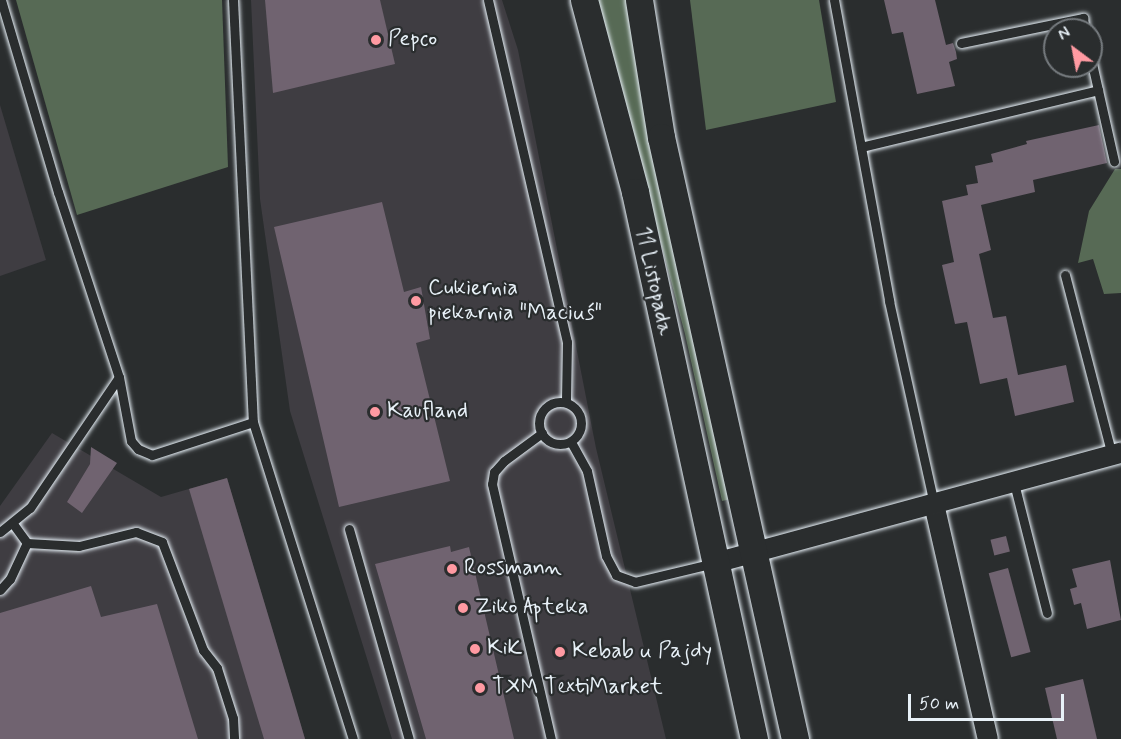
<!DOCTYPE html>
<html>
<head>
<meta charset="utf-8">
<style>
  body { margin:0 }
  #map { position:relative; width:1121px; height:739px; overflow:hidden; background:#2a2d2e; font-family:Mynerve,sans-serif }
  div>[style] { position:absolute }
  .built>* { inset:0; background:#3f3d42 }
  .green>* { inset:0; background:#576a55 }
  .building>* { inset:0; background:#706370; transform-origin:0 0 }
  .roads { filter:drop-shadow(0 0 2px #e8f1f8) drop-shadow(0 0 2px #e8f1f8) }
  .lane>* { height:9px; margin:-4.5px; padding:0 4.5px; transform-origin:4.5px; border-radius:4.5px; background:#2a2d2e }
  .lane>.ring { margin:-4.5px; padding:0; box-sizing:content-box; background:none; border:9px solid #2a2d2e; border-radius:50% }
  .street>* { height:20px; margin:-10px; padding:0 10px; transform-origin:10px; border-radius:10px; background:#2a2d2e }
  .secondary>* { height:27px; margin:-13.5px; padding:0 13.5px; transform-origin:13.5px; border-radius:13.5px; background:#2a2d2e }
  .dots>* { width:16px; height:16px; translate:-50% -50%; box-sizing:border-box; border:3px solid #2a2d2e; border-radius:50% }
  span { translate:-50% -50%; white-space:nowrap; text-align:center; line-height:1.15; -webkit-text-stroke:4.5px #2a2d2e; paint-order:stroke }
  .poi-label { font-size:22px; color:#e8f1f8 }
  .left { translate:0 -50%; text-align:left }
  .street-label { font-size:22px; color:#e8f1f8 }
  .north { position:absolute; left:1043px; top:18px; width:60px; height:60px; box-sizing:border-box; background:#2a2d2e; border:2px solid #767b7f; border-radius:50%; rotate:328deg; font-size:16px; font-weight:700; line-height:24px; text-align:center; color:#e8f1f8 }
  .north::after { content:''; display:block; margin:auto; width:21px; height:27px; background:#ff9aa2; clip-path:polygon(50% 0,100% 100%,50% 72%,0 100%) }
  .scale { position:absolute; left:908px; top:694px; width:156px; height:27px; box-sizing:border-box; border:3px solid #e8f1f8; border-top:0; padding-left:8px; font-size:18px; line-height:21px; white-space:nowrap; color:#e8f1f8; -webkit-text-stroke:4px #2a2d2e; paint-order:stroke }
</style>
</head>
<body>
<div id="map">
  <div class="built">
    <i style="clip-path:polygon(251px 0,502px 0,518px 50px,596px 448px,666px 739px,392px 739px,290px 411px,260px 199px)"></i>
    <i style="clip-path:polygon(0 105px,46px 260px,0 276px)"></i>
    <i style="clip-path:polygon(52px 433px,161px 497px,227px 478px,305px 739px,0 739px,0 506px)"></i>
  </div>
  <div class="green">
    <i style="clip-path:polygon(16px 0,222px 0,228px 167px,77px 215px)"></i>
    <i style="clip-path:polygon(597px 0,627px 0,647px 126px,731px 499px,722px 501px,685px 334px)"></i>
    <i style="clip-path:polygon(690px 0,819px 0,836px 102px,706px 130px)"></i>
    <i style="clip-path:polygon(1115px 169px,1121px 169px,1121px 293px,1104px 294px,1093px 259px,1078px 263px,1089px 211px)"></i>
  </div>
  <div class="building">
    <i style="clip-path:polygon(265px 0,380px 0,395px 64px,273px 93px)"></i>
    <i style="clip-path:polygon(884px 0,935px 0,946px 45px,953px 43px,956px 52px,957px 59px,949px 62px,955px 86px,917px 94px,903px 32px,892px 34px)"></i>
    <i style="clip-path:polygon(1099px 125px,1107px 163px,1033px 180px,1035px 192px,981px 205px,991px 250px,979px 254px,993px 318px,1006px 316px,1018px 375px,1066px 365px,1074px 402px,1015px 416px,1007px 378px,980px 384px,967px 322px,955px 324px,942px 265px,954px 262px,942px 201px,968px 195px,966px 185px,978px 183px,975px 166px,993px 162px,991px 154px,1027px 144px,1026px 141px)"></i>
    <i style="clip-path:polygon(382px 202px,404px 292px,421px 287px,430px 339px,416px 343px,450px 481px,339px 507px,274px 227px)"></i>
    <i style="clip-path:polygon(91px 447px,117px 463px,82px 513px,67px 502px,90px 464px)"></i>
    <i style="clip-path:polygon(227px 478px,293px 698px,305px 739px,264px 739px,244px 673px,189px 489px)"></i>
    <i style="left:1006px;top:536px;width:16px;height:16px;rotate:76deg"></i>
    <i style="clip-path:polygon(450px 546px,451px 552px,469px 547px,514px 739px,426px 739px,375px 564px)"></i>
    <i style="clip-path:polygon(1110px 560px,1121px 620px,1087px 629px,1081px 603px,1074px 605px,1070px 589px,1077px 587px,1072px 569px)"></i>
    <i style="left:1008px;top:568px;width:87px;height:20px;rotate:75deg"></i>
    <i style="clip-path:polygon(91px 586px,101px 617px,157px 604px,198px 739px,0 739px,0 613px)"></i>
    <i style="clip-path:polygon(1083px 679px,1097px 739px,1057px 739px,1045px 688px)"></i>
  </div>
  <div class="roads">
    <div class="lane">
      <i style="left:1px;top:0;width:200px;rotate:73.5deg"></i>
      <i style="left:58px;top:192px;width:195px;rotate:71.8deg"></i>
      <i style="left:119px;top:377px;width:65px;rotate:79.4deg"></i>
      <i style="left:131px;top:441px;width:11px;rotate:49deg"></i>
      <i style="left:138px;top:449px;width:15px;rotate:23deg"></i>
      <i style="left:152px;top:455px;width:106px;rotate:-18.1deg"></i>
      <i style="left:233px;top:0;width:422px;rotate:87.3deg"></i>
      <i style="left:253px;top:422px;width:332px;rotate:72.5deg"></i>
      <i style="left:488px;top:0;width:351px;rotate:77deg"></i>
      <i style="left:567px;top:342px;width:60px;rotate:91deg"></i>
      <i style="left:834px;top:0;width:306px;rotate:79.6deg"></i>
      <i style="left:889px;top:301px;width:208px;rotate:77.5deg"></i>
      <i style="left:961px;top:43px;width:125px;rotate:-11.6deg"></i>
      <i style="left:1083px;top:18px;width:12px;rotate:81deg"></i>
      <i style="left:1091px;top:59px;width:105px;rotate:77.3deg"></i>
      <i style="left:861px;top:147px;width:244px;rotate:-13.5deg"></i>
      <i style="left:1065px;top:275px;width:186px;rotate:75.4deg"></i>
      <i class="ring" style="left:539px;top:402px;width:33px;height:33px"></i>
      <i style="left:542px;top:433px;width:47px;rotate:143.6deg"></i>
      <i style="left:504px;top:461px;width:15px;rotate:132deg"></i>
      <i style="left:494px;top:472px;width:12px;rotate:99deg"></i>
      <i style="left:492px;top:484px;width:262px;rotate:77deg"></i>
      <i style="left:571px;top:442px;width:33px;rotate:61deg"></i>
      <i style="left:587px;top:471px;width:87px;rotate:77.4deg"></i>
      <i style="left:606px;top:556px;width:21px;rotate:62deg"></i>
      <i style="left:616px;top:575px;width:20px;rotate:20deg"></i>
      <i style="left:635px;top:582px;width:82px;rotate:-13.4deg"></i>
      <i style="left:1014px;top:483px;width:134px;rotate:75.8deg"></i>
      <i style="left:349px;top:529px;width:218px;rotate:74.1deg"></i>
      <i style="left:0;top:532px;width:38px;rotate:-39deg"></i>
      <i style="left:30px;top:508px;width:158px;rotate:-55.8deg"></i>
      <i style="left:27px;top:543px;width:52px;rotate:3.3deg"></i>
      <i style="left:79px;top:546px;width:59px;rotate:-13.8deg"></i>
      <i style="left:136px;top:532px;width:28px;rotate:21deg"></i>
      <i style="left:162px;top:542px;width:116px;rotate:69.2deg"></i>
      <i style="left:203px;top:650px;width:23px;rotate:52deg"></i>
      <i style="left:217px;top:668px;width:52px;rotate:72.3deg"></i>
      <i style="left:233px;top:718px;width:21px;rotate:87deg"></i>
      <i style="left:0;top:590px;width:15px;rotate:-48deg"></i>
      <i style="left:10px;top:579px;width:40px;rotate:-65deg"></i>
      <i style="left:27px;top:543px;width:24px;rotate:-126deg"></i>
    </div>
    <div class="street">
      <i style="left:934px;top:504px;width:241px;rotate:77.1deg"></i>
      <i style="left:715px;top:563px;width:421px;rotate:-15.2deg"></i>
    </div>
    <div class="secondary">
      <i style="left:584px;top:0;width:199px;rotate:75.1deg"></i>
      <i style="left:635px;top:192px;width:560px;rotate:77.73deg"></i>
      <i style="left:639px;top:0;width:139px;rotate:80.9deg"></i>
      <i style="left:661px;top:137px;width:617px;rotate:77.45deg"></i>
    </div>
  </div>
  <div class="dots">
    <i style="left:376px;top:40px;background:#ff9aa2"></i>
    <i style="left:416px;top:301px;background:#ff9aa2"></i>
    <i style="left:375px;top:412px;background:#ff9aa2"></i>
    <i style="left:452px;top:569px;background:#ff9aa2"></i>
    <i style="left:463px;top:608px;background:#ff9aa2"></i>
    <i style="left:475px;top:649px;background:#ff9aa2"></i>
    <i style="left:560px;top:652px;background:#ff9aa2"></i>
    <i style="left:480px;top:688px;background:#ff9aa2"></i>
  </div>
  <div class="poi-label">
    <span class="left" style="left:388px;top:40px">Pepco</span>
    <span class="left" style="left:428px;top:301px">Cukiernia<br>piekarnia "Maciuś"</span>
    <span class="left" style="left:387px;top:412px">Kaufland</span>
    <span class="left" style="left:464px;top:569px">Rossmann</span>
    <span class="left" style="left:475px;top:608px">Ziko Apteka</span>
    <span class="left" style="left:487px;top:649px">KiK</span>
    <span class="left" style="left:572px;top:652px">Kebab u Pajdy</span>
    <span class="left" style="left:492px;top:688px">TXM TextiMarket</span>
  </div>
  <div class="street-label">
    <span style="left:653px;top:281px;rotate:78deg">11 Listopada</span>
  </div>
  <div class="north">N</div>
  <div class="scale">50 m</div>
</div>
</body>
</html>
